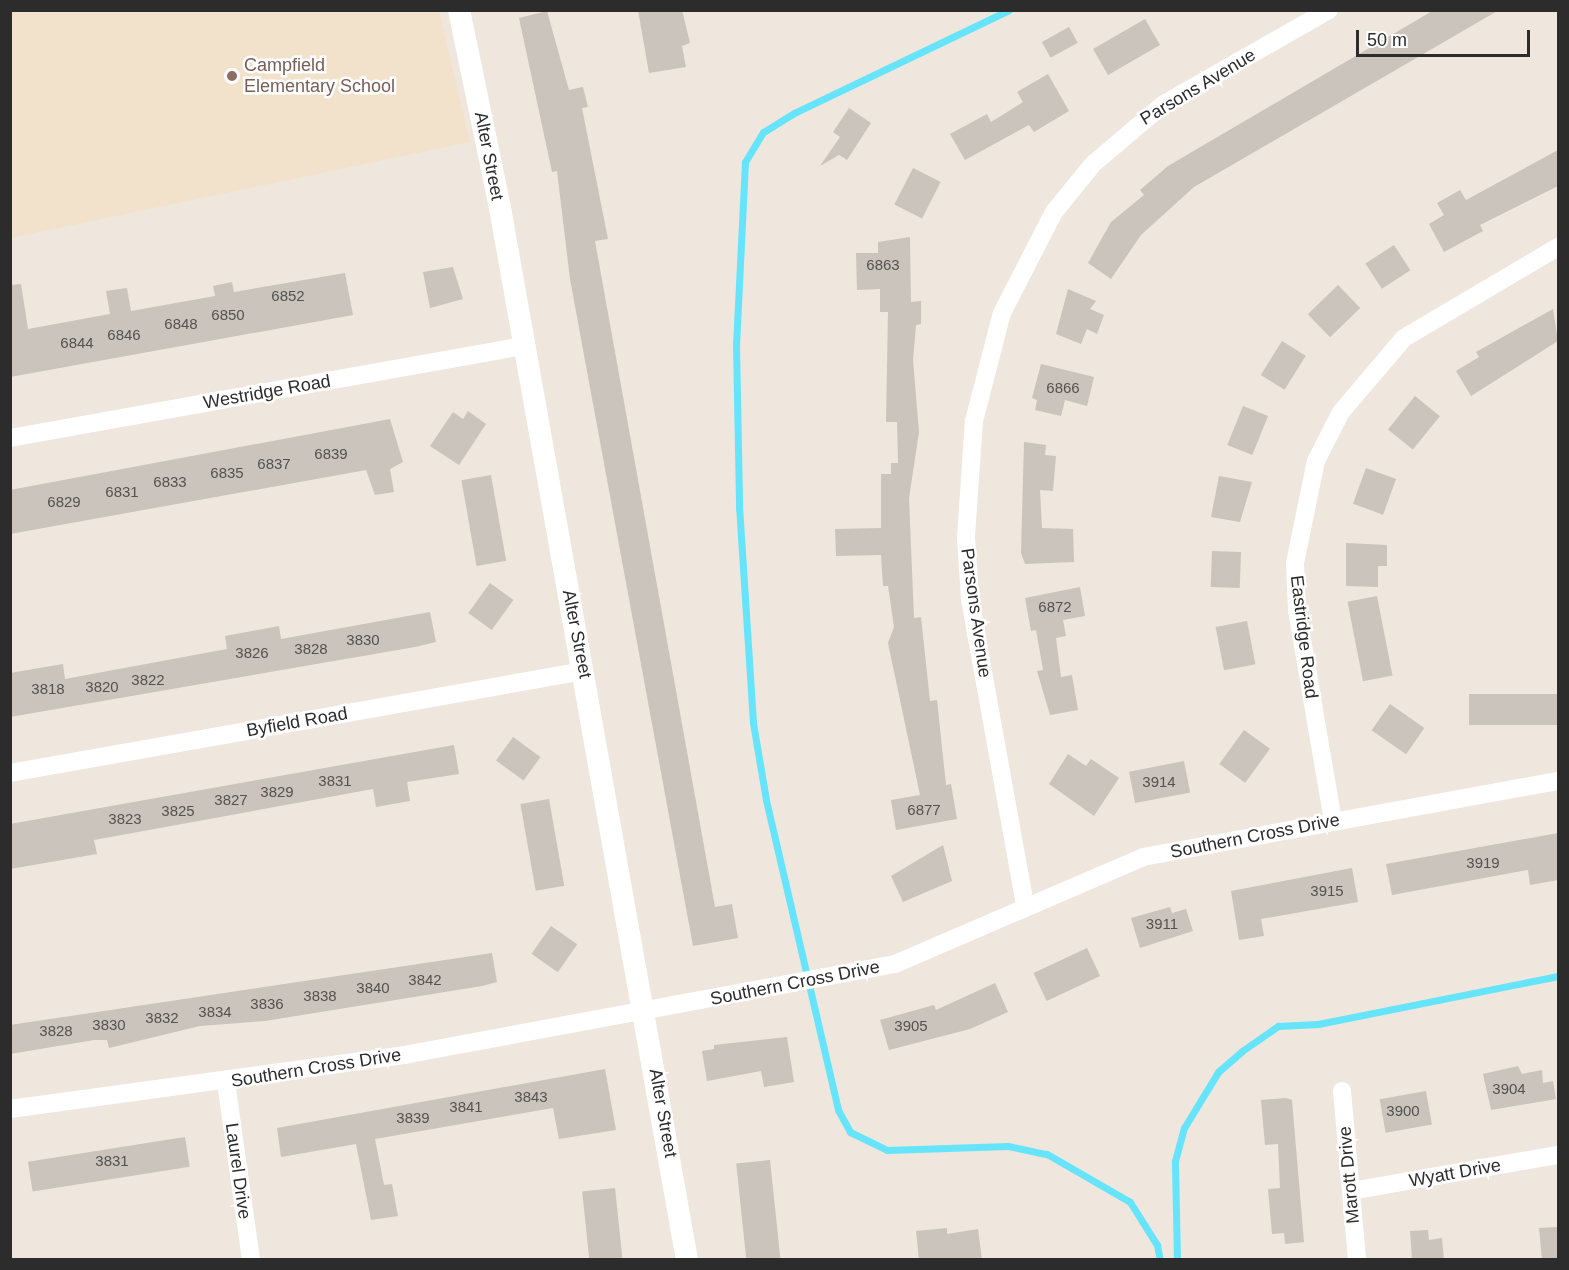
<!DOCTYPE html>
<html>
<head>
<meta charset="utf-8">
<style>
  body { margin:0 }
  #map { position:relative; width:1569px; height:1270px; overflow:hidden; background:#efe6dd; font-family:Helvetica,sans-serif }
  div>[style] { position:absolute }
  .education>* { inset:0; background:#f2e2cb }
  .stream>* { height:7px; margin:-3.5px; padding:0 3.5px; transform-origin:3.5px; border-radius:3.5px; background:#65e4fc }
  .building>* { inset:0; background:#cac4bc; transform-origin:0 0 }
  .minor>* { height:18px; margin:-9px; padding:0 9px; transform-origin:9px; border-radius:9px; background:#fff }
  .tertiary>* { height:22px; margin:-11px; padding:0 11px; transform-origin:11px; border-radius:11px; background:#fff }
  .dots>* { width:16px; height:16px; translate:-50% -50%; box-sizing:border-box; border:3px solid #fff; border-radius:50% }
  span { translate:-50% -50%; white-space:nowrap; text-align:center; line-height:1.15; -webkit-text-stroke:5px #fff; paint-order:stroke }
  .number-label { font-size:15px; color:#545250 }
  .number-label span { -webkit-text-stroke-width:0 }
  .education-label { font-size:18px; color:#785e54 }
  .left { translate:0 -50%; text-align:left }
  .street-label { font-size:18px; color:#2c2c2c }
  .frame { position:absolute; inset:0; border:12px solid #2c2c2c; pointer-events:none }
  .scale { position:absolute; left:1356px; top:30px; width:174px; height:27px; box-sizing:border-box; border:3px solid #2c2c2c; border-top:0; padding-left:8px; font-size:18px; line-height:21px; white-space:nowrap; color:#2c2c2c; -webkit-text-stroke:4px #fff; paint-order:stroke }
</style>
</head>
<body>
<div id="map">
  <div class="education">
    <i style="clip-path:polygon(10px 11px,439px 11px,470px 142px,11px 238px)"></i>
  </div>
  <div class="stream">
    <i style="left:1009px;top:10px;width:238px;rotate:154.4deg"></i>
    <i style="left:794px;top:113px;width:36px;rotate:148deg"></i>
    <i style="left:763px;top:132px;width:35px;rotate:121deg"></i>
    <i style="left:745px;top:162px;width:182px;rotate:92.8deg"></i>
    <i style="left:736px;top:344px;width:162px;rotate:88.9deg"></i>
    <i style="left:739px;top:506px;width:217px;rotate:86.3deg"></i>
    <i style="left:753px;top:723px;width:78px;rotate:80.4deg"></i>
    <i style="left:766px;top:800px;width:318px;rotate:76.9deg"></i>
    <i style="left:838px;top:1110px;width:25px;rotate:61deg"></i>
    <i style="left:850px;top:1132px;width:41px;rotate:25.9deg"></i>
    <i style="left:887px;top:1150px;width:121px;rotate:-1.9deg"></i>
    <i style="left:1008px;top:1146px;width:40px;rotate:12deg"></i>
    <i style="left:1047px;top:1154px;width:96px;rotate:30deg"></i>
    <i style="left:1130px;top:1202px;width:51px;rotate:57.9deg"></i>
    <i style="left:1157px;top:1245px;width:15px;rotate:79deg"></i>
    <i style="left:1177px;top:1260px;width:99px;rotate:-91.2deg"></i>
    <i style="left:1175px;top:1161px;width:34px;rotate:-75deg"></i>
    <i style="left:1184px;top:1128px;width:66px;rotate:-58.7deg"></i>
    <i style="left:1218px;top:1072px;width:32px;rotate:-41deg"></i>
    <i style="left:1242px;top:1051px;width:44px;rotate:-34.8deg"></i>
    <i style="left:1278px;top:1026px;width:40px;rotate:-2.9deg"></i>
    <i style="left:1318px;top:1024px;width:245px;rotate:-11.3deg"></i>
  </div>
  <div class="building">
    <i style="clip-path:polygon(638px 10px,682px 10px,690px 43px,682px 46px,686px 67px,649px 73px)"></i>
    <i style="clip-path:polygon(1434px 10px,1499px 10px,1194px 187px,1141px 235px,1111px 279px,1088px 263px,1111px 222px,1144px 195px,1140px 190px,1168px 166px)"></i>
    <i style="clip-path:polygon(547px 11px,569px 90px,583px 87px,588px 107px,582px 108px,608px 239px,595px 241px,715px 907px,732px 904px,738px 938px,693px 946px,570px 279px,557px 171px,552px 172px,519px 18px)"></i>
    <i style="left:1145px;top:19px;width:30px;height:60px;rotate:60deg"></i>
    <i style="left:1069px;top:27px;width:18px;height:31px;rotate:61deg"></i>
    <i style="clip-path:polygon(1048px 74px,1069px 111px,1034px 132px,1029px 125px,965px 160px,950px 134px,987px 114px,991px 122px,1023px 102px,1017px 92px)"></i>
    <i style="clip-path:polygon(849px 108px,871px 123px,847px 160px,839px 155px,820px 166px,840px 137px,833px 132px)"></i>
    <i style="clip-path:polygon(1558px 150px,1558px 186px,1480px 225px,1483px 231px,1444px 252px,1429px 224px,1444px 215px,1437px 203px,1460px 190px,1466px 200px)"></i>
    <i style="left:913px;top:168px;width:31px;height:41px;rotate:27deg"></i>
    <i style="clip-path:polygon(910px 237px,911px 302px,921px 301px,921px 324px,916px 325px,913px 360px,919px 432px,909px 498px,914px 618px,921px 617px,930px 701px,937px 700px,946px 785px,951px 784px,957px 819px,896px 830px,891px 800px,920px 795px,888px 643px,894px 627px,888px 586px,883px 586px,881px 555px,836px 556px,835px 529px,881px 528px,881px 474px,891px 474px,891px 463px,898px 463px,897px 422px,886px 422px,888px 312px,880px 312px,880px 289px,857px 290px,856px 253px,878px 253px,878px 242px)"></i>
    <i style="left:1394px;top:245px;width:30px;height:34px;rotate:57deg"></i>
    <i style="clip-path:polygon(453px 267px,463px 299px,430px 308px,423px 272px)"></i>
    <i style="clip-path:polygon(345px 273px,353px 315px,10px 377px,10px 285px,21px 284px,28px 329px,110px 314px,106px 291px,127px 288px,131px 311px,215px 296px,213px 286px,232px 282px,234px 292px)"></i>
    <i style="left:1338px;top:285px;width:32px;height:42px;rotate:46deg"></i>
    <i style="clip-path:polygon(1068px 289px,1096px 301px,1090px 309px,1104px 315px,1097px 334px,1087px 329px,1081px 344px,1056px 334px)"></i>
    <i style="clip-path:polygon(1553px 309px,1558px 341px,1471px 396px,1456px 371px,1479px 357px,1476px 352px)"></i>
    <i style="left:1282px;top:341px;width:28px;height:40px;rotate:32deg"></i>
    <i style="clip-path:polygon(1041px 364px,1094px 377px,1087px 406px,1065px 400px,1061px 416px,1035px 410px,1037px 400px,1032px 398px)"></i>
    <i style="left:1415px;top:396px;width:32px;height:43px;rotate:39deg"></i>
    <i style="left:1243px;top:406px;width:27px;height:42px;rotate:22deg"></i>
    <i style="clip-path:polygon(468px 411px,486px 424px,459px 465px,430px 446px,453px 412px,463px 419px)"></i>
    <i style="clip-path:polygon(390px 419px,403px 462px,390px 469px,394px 492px,375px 495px,366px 470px,10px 534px,10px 490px)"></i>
    <i style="clip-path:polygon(1024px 442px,1046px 445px,1045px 455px,1056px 456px,1053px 491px,1040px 490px,1042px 528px,1073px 529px,1074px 562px,1025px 564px,1021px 553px)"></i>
    <i style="left:1366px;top:468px;width:32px;height:38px;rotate:20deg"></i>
    <i style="left:491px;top:475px;width:87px;height:30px;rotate:80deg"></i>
    <i style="clip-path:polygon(1219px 476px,1252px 482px,1240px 522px,1211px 517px)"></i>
    <i style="clip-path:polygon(1346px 543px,1387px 545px,1387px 566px,1378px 566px,1378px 587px,1346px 586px)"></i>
    <i style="left:1212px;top:551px;width:29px;height:36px;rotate:2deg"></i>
    <i style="left:490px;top:583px;width:29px;height:37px;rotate:36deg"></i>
    <i style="clip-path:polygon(1080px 587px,1085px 616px,1063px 620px,1066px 636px,1056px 638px,1061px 677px,1072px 675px,1078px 710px,1050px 715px,1037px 671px,1043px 670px,1036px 630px,1031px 631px,1025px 598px)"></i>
    <i style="left:1377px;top:596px;width:81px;height:30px;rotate:79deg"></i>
    <i style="clip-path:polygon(430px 612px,436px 642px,415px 647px,10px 717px,10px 673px,63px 664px,65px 679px,227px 649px,225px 636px,279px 626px,281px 639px)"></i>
    <i style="left:1247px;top:621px;width:44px;height:32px;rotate:79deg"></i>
    <i style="left:1558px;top:694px;width:31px;height:89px;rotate:90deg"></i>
    <i style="left:1390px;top:704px;width:42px;height:32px;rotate:35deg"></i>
    <i style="left:1244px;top:730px;width:32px;height:42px;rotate:36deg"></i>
    <i style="left:513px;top:737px;width:34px;height:29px;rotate:36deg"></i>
    <i style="clip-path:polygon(454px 745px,459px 774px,407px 782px,410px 801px,376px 807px,373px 789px,94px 840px,97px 854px,10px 869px,10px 824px)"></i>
    <i style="clip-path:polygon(1068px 754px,1086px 766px,1091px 759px,1119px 778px,1094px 816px,1049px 784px)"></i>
    <i style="left:1184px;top:761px;width:32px;height:56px;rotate:79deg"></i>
    <i style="left:549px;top:799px;width:88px;height:29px;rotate:80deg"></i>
    <i style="clip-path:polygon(1558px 833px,1558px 880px,1530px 885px,1528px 870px,1392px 895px,1386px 864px)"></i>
    <i style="clip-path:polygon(943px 845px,952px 881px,903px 902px,891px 876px)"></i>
    <i style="clip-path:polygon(1352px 868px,1358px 902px,1261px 919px,1264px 936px,1239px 940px,1231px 891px)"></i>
    <i style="clip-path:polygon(1170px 907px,1172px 913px,1186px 909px,1193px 931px,1140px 948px,1131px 918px)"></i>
    <i style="left:551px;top:926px;width:32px;height:34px;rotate:35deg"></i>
    <i style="left:1087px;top:948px;width:31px;height:59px;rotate:65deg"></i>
    <i style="clip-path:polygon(492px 953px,497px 982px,482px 986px,265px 1021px,200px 1026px,109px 1048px,107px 1040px,94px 1040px,10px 1054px,10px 1025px)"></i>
    <i style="clip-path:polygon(995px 983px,1008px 1012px,970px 1029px,889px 1050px,880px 1020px,934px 1005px,936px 1010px)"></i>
    <i style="clip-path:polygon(787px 1037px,794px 1082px,764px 1087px,761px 1071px,707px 1081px,702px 1051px,714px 1049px,714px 1045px)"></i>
    <i style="clip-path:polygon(1518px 1066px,1522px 1074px,1542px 1070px,1543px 1083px,1553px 1081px,1556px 1099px,1491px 1110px,1483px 1074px)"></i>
    <i style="clip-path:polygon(605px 1069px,616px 1130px,559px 1139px,553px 1108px,375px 1139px,384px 1185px,392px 1184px,398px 1216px,371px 1220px,356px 1144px,281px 1157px,277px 1128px)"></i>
    <i style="left:1426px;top:1091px;width:34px;height:47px;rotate:80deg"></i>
    <i style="clip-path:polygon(1286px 1098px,1292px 1100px,1304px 1242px,1285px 1244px,1284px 1233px,1272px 1234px,1268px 1189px,1280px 1188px,1278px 1144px,1265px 1145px,1261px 1100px)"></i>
    <i style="left:185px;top:1137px;width:30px;height:159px;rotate:81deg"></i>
    <i style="left:770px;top:1160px;width:100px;height:34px;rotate:84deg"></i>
    <i style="left:615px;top:1188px;width:72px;height:33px;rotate:84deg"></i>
    <i style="clip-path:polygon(1558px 1227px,1558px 1260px,1542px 1260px,1539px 1228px)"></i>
    <i style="clip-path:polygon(947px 1228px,947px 1234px,978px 1229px,982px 1260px,919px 1260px,916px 1231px)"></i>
    <i style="clip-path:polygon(1428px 1230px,1429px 1240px,1442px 1238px,1444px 1260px,1412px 1260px,1410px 1231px)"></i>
  </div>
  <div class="minor">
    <i style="left:10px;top:438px;width:521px;rotate:-10.17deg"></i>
    <i style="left:10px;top:773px;width:583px;rotate:-10.08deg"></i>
    <i style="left:1333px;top:821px;width:214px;rotate:-99.7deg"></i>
    <i style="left:1297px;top:610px;width:47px;rotate:-92.4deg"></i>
    <i style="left:1295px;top:563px;width:104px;rotate:-78.4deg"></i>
    <i style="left:1316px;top:461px;width:55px;rotate:-63deg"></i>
    <i style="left:1341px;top:412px;width:97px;rotate:-49.6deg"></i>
    <i style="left:1404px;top:338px;width:179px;rotate:-30.6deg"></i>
    <i style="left:1025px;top:905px;width:312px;rotate:-100.2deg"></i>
    <i style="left:970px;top:598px;width:61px;rotate:-93.8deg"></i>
    <i style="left:966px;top:537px;width:116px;rotate:-86.1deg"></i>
    <i style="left:974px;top:421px;width:112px;rotate:-75.5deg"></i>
    <i style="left:1002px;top:313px;width:114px;rotate:-62.8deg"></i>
    <i style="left:1054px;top:212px;width:62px;rotate:-50.9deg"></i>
    <i style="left:1093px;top:164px;width:93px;rotate:-40.2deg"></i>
    <i style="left:1164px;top:104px;width:190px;rotate:-29.7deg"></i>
    <i style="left:226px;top:1082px;width:180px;rotate:82deg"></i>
    <i style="left:1342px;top:1091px;width:170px;rotate:84.9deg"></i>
    <i style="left:10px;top:1109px;width:403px;rotate:-7.8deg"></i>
    <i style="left:409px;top:1054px;width:494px;rotate:-10.5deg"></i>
    <i style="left:895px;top:964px;width:270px;rotate:-23.3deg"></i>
    <i style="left:1143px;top:857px;width:422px;rotate:-10.4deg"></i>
    <i style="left:1351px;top:1191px;width:210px;rotate:-9.9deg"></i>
  </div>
  <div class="tertiary">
    <i style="left:459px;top:10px;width:202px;rotate:78.3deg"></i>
    <i style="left:500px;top:208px;width:1068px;rotate:79.92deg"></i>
  </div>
  <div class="dots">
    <i style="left:232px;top:76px;background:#8d6e63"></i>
  </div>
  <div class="number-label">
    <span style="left:883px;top:265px">6863</span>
    <span style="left:288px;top:296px">6852</span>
    <span style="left:228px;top:315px">6850</span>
    <span style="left:181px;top:324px">6848</span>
    <span style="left:124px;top:335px">6846</span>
    <span style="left:77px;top:343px">6844</span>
    <span style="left:1063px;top:388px">6866</span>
    <span style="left:331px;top:454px">6839</span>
    <span style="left:274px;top:464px">6837</span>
    <span style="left:227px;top:473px">6835</span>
    <span style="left:170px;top:482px">6833</span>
    <span style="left:122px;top:492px">6831</span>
    <span style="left:64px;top:502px">6829</span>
    <span style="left:1055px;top:607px">6872</span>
    <span style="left:363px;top:640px">3830</span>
    <span style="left:311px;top:649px">3828</span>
    <span style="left:252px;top:653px">3826</span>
    <span style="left:148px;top:680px">3822</span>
    <span style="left:102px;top:687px">3820</span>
    <span style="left:48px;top:689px">3818</span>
    <span style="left:335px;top:781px">3831</span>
    <span style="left:1159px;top:782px">3914</span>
    <span style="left:277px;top:792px">3829</span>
    <span style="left:231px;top:800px">3827</span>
    <span style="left:924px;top:810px">6877</span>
    <span style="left:178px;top:811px">3825</span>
    <span style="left:125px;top:819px">3823</span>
    <span style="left:1483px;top:863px">3919</span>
    <span style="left:1327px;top:891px">3915</span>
    <span style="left:1162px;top:924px">3911</span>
    <span style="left:425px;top:980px">3842</span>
    <span style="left:373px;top:988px">3840</span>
    <span style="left:320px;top:996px">3838</span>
    <span style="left:267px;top:1004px">3836</span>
    <span style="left:215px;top:1012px">3834</span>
    <span style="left:162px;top:1018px">3832</span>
    <span style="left:109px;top:1025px">3830</span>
    <span style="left:911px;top:1026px">3905</span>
    <span style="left:56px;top:1031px">3828</span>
    <span style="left:1509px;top:1089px">3904</span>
    <span style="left:531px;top:1097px">3843</span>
    <span style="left:466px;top:1107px">3841</span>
    <span style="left:1403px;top:1111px">3900</span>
    <span style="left:413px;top:1118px">3839</span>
    <span style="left:112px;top:1161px">3831</span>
  </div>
  <div class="education-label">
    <span class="left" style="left:244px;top:76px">Campfield<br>Elementary School</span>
  </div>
  <div class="street-label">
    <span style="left:1198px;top:87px;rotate:-31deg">Parsons Avenue</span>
    <span style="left:489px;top:156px;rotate:79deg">Alter Street</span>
    <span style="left:267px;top:392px;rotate:-10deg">Westridge Road</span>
    <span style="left:976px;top:613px;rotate:82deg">Parsons Avenue</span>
    <span style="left:577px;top:634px;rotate:79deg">Alter Street</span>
    <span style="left:1304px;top:637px;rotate:83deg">Eastridge Road</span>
    <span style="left:297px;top:722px;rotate:-10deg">Byfield Road</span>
    <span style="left:1255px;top:836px;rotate:-11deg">Southern Cross Drive</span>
    <span style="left:795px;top:983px;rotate:-11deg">Southern Cross Drive</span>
    <span style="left:316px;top:1068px;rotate:-9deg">Southern Cross Drive</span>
    <span style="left:663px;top:1113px;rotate:80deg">Alter Street</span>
    <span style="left:238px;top:1171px;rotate:82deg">Laurel Drive</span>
    <span style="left:1455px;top:1173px;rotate:-10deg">Wyatt Drive</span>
    <span style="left:1349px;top:1175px;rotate:-95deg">Marott Drive</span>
  </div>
  <div class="frame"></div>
  <div class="scale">50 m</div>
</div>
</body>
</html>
